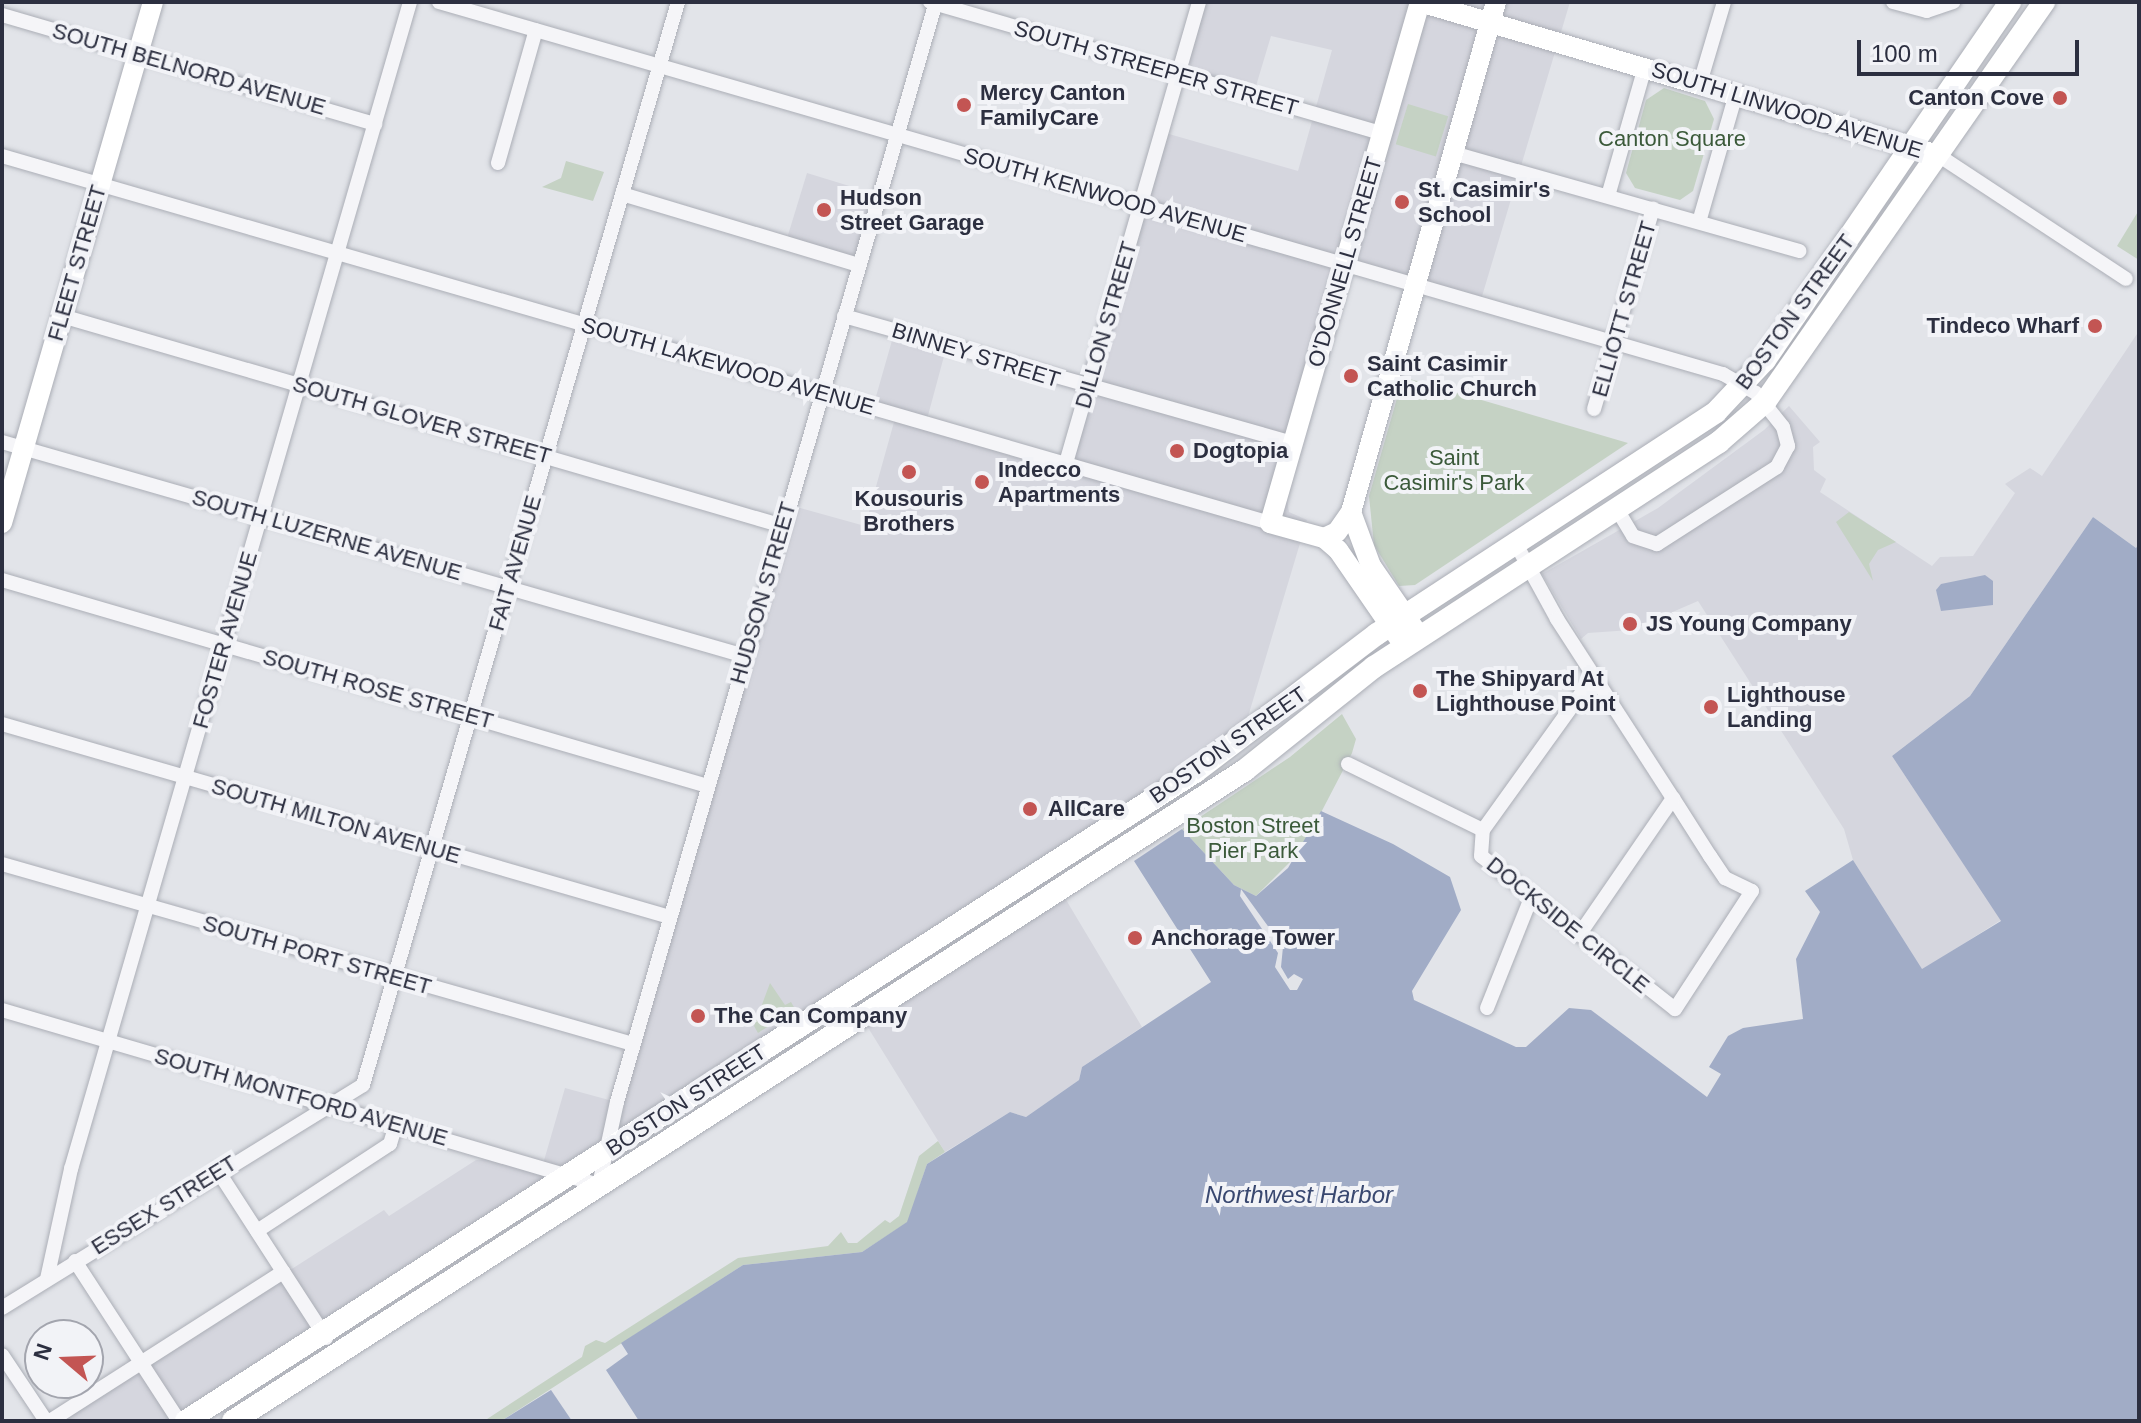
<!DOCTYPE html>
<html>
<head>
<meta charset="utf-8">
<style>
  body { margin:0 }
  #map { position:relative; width:2141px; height:1423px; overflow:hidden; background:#e2e4e9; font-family:Helvetica,sans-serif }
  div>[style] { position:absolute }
  .built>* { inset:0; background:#d5d6de; transform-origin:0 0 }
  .green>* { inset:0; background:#c5d2c4; transform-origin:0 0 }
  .water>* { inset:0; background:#a1acc6 }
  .pier>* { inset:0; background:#e2e4e9 }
  .roads { filter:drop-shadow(0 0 2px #abaeb6) drop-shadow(0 0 2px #abaeb6) }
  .street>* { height:14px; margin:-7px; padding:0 7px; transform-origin:7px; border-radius:7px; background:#f5f5f8 }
  .secondary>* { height:20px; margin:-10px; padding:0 10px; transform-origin:10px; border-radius:10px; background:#fff }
  .primary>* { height:22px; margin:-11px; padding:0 11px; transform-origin:11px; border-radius:11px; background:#fff }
  .dots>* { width:22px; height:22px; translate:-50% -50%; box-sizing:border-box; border:4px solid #f2f3f7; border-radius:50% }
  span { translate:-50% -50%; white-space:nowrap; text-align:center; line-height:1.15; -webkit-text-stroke:8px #f2f3f7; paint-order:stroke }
  .street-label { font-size:22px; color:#2c2f40 }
  .poi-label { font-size:22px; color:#2c2f40; font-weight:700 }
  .left { translate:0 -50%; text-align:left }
  .right { translate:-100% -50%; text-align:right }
  .park-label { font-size:22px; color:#3b5a3a }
  .water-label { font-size:24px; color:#394870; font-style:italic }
  .frame { position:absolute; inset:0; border:4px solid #2c2f40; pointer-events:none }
  .north { position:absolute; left:24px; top:1319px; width:80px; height:80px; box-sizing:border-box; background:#f2f3f7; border:2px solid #a3a5ae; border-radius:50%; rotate:289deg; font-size:22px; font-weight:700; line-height:32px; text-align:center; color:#2c2f40 }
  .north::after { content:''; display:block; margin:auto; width:28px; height:36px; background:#c35553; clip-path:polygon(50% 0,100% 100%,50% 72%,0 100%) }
  .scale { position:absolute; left:1857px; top:40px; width:222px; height:36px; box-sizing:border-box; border:4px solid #2c2f40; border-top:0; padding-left:10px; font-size:24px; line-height:28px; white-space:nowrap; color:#2c2f40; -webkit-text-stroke:6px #f2f3f7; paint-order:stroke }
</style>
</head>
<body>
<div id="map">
  <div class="built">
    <i style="clip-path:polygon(1200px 2px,1570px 2px,1480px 303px,1354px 265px,1287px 500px,1289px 512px,1307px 520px,1238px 750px,1053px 878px,1142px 1027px,1082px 1067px,1079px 1080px,1026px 1117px,1010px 1112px,945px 1152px,854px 1005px,204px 1421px,54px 1421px,384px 1210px,389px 1216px,476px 1160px,521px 1157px,543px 1164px,565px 1088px,620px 1103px,793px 506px,865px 526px,896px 415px,873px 407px,895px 330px,947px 345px,926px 423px,1067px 465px,1162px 132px,1298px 171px,1332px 50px,1271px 36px,1253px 96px,1178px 74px)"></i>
    <i style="left:807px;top:173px;width:80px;height:74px;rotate:17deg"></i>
    <i style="clip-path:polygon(2139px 331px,2139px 544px,2136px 548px,2093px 517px,1970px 696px,1892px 756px,2001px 920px,1922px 970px,1853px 860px,1844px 829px,1698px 601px,1631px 630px,1588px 633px,1581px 639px,1542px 574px,1658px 508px,1764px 430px,1789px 406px,1820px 442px,1813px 447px,1814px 470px,1826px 479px,1820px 492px,1932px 566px,1940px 557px,1973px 556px,2015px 493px,2005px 484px,2030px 468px,2042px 476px)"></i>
  </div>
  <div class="green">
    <i style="clip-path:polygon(1664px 88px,1705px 101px,1714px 119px,1693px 191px,1680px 200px,1635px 188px,1626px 173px,1646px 100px)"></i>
    <i style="left:1408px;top:104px;width:42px;height:42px;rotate:17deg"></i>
    <i style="clip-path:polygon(566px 161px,604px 172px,593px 201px,542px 187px,561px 178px)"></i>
    <i style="clip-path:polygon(2139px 210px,2139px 260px,2117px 246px)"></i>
    <i style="clip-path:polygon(1403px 377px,1628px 443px,1415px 585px,1399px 586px,1374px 545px,1369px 496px)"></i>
    <i style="clip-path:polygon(1849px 512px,1896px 542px,1878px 550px,1869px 564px,1873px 581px,1836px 522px)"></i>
    <i style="clip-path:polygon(1342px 714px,1356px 739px,1352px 753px,1301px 851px,1256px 896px,1234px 885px,1182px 829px,1290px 757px)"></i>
    <i style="clip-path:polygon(770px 983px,785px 1005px,791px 1002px,795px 1009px,758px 1033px,754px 1026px)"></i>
    <i style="clip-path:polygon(938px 1141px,945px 1152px,927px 1164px,908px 1222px,862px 1252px,743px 1265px,501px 1421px,484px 1421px,582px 1357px,585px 1346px,596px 1340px,605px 1343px,738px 1258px,828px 1246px,841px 1232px,848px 1243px,857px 1243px,885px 1220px,890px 1223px,899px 1216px,919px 1156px)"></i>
  </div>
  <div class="water">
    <i style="clip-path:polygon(2093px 517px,2136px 548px,2139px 544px,2139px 1421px,639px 1421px,606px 1370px,628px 1354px,621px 1343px,743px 1265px,862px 1252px,907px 1222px,927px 1164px,1010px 1112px,1026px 1117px,1079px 1080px,1082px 1067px,1211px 982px,1134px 861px,1182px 829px,1234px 885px,1256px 896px,1288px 868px,1321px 811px,1393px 844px,1450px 877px,1461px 910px,1412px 991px,1414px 1000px,1516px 1047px,1526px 1047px,1569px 1008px,1591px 1010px,1707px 1097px,1721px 1074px,1709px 1067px,1728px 1036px,1743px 1028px,1803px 1019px,1796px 959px,1820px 912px,1805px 891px,1853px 860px,1922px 969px,2001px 921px,1892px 756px,1970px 696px)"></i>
    <i style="clip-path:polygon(1985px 575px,1993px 581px,1993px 605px,1941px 611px,1936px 590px,1941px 584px)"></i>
    <i style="clip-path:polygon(551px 1390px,572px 1421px,501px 1421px)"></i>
  </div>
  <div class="pier">
    <i style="clip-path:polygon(1241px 889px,1283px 947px,1281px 967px,1288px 979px,1294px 974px,1303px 979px,1297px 990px,1290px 990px,1275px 967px,1278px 953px,1240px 896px)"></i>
  </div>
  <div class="roads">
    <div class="street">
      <i style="left:439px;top:2px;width:1337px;rotate:16.16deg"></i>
      <i style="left:1723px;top:374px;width:38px;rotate:30deg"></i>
      <i style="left:1756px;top:393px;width:43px;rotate:51.5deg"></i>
      <i style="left:1783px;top:427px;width:20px;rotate:75deg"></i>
      <i style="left:1788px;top:446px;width:24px;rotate:118deg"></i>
      <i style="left:1777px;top:467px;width:143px;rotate:147.3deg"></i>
      <i style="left:1657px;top:544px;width:25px;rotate:-162deg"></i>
      <i style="left:1633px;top:536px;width:29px;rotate:-121deg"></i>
      <i style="left:930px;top:2px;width:472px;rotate:16.2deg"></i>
      <i style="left:1893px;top:2px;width:35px;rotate:15deg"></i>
      <i style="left:1927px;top:11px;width:28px;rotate:-19deg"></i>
      <i style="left:2px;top:15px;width:389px;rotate:16.3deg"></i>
      <i style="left:1700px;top:83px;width:84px;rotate:-73.5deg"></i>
      <i style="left:1453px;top:153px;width:360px;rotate:15.8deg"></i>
      <i style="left:1938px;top:155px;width:225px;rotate:33.4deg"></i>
      <i style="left:2px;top:156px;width:1320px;rotate:16.14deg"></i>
      <i style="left:498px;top:163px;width:138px;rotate:-74.1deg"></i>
      <i style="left:622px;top:194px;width:247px;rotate:16.7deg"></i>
      <i style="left:1608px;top:196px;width:134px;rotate:-74deg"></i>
      <i style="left:1699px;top:222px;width:133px;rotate:-73.9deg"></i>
      <i style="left:62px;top:316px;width:751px;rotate:16.24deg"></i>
      <i style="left:844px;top:316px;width:467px;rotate:15.8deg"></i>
      <i style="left:1594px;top:409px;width:209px;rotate:-73.6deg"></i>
      <i style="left:2px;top:442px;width:773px;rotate:16.07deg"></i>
      <i style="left:1066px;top:463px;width:480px;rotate:-73.9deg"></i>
      <i style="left:1516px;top:544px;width:85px;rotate:61.3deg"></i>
      <i style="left:1557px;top:619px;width:213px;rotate:57.1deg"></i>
      <i style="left:1673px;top:798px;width:69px;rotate:57.5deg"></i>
      <i style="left:1710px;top:856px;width:27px;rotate:56deg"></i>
      <i style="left:1725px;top:878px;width:30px;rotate:26deg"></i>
      <i style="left:1752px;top:891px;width:141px;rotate:123.1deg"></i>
      <i style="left:1675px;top:1009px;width:247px;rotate:-141.7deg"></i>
      <i style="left:1481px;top:856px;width:26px;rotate:-86deg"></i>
      <i style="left:1483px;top:830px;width:171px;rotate:-54.3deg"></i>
      <i style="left:1583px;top:691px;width:18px;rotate:-27deg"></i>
      <i style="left:2px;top:580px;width:735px;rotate:16.27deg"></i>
      <i style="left:2px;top:724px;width:695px;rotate:16.12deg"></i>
      <i style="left:1348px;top:764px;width:150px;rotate:26.1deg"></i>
      <i style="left:2px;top:864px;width:656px;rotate:15.92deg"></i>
      <i style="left:1579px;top:935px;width:166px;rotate:-55.5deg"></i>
      <i style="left:1487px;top:1008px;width:118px;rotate:-68.2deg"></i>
      <i style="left:2px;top:1010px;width:622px;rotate:16.34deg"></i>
      <i style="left:599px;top:1185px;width:85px;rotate:-77.8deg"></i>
      <i style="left:617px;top:1102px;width:1145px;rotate:-73.83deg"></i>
      <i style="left:218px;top:1171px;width:199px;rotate:57.1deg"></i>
      <i style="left:257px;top:1231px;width:159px;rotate:-33.2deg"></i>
      <i style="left:390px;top:1144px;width:21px;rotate:-73deg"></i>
      <i style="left:75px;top:1261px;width:191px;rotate:57deg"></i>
      <i style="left:47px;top:1279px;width:113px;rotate:-77.7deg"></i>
      <i style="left:71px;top:1169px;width:1215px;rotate:-73.8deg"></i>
      <i style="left:2px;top:1308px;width:424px;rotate:-31.7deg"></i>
      <i style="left:363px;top:1085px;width:1128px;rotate:-73.78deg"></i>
      <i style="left:2px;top:1355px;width:79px;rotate:56.3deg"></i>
      <i style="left:50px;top:1421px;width:277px;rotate:-32.6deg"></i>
    </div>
    <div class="secondary">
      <i style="left:1420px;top:2px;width:540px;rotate:16.46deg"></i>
      <i style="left:1351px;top:512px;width:58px;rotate:69.7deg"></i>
      <i style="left:1371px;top:566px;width:86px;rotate:55.4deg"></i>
      <i style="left:2px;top:523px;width:542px;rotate:-73.84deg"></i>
      <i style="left:1324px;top:538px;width:14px;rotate:-25deg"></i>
      <i style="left:1337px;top:532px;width:24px;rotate:-55deg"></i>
      <i style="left:1351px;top:512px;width:530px;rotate:-74.13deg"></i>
      <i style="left:1405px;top:647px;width:118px;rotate:-124.6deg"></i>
      <i style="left:1338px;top:550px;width:18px;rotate:-139deg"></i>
      <i style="left:1324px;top:538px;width:56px;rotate:-164.5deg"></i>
      <i style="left:1270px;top:523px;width:542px;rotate:-73.94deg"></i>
    </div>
    <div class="primary">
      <i style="left:186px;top:1421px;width:1200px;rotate:-32.75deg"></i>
      <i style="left:1195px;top:772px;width:228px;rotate:-37.2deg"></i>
      <i style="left:1377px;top:634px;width:405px;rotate:-33.2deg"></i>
      <i style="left:1716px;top:412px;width:71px;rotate:-46.7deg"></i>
      <i style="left:1765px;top:360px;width:434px;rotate:-55.6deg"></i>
      <i style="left:233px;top:1421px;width:1203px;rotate:-32.75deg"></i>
      <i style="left:1245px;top:770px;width:165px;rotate:-38.6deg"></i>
      <i style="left:1374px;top:667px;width:412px;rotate:-33.1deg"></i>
      <i style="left:1719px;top:442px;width:61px;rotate:-41deg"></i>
      <i style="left:1765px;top:402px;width:488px;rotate:-55.1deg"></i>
    </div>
  </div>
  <div class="dots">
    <i style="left:2060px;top:98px;background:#c35553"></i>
    <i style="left:964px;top:105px;background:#c35553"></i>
    <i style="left:1402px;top:202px;background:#c35553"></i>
    <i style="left:824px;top:210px;background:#c35553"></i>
    <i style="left:2095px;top:326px;background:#c35553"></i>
    <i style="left:1351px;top:376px;background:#c35553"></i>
    <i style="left:1177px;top:451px;background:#c35553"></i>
    <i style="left:909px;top:472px;background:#c35553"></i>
    <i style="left:982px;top:482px;background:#c35553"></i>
    <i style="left:1630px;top:624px;background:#c35553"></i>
    <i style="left:1420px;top:691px;background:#c35553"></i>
    <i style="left:1711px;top:707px;background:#c35553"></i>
    <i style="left:1030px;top:809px;background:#c35553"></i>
    <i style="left:1135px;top:938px;background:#c35553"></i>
    <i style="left:698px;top:1016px;background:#c35553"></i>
  </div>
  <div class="street-label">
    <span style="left:1156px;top:68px;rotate:16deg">SOUTH STREEPER STREET</span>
    <span style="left:189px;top:69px;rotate:16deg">SOUTH BELNORD AVENUE</span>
    <span style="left:1787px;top:110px;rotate:17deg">SOUTH LINWOOD AVENUE</span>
    <span style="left:1105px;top:195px;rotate:16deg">SOUTH KENWOOD AVENUE</span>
    <span style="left:1345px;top:262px;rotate:-74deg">O'DONNELL STREET</span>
    <span style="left:77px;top:263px;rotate:-74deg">FLEET STREET</span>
    <span style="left:1624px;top:309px;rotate:-74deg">ELLIOTT STREET</span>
    <span style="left:1795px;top:312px;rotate:-54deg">BOSTON STREET</span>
    <span style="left:1106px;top:325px;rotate:-74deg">DILLON STREET</span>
    <span style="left:976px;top:355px;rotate:17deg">BINNEY STREET</span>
    <span style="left:728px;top:366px;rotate:16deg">SOUTH LAKEWOOD AVENUE</span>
    <span style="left:422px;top:420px;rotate:16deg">SOUTH GLOVER STREET</span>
    <span style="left:327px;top:535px;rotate:16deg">SOUTH LUZERNE AVENUE</span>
    <span style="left:515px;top:563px;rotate:-74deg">FAIT AVENUE</span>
    <span style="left:763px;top:593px;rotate:-74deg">HUDSON STREET</span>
    <span style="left:225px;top:640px;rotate:-74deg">FOSTER AVENUE</span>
    <span style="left:378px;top:689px;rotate:16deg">SOUTH ROSE STREET</span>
    <span style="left:1228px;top:745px;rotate:-35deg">BOSTON STREET</span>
    <span style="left:336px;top:821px;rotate:16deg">SOUTH MILTON AVENUE</span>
    <span style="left:1568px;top:925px;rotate:39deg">DOCKSIDE CIRCLE</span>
    <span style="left:317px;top:955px;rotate:16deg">SOUTH PORT STREET</span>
    <span style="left:301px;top:1097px;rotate:16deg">SOUTH MONTFORD AVENUE</span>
    <span style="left:686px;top:1100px;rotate:-33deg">BOSTON STREET</span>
    <span style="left:164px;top:1205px;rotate:-32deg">ESSEX STREET</span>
  </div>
  <div class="poi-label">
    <span class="left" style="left:980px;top:105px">Mercy Canton<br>FamilyCare</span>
    <span class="right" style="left:2044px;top:98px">Canton Cove</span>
    <span class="left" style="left:1418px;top:202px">St. Casimir's<br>School</span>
    <span class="left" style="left:840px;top:210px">Hudson<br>Street Garage</span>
    <span class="right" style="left:2079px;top:326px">Tindeco Wharf</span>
    <span class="left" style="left:1367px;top:376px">Saint Casimir<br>Catholic Church</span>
    <span class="left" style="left:1193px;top:451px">Dogtopia</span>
    <span class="left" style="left:998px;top:482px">Indecco<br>Apartments</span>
    <span style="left:909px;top:511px">Kousouris<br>Brothers</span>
    <span class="left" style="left:1646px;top:624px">JS Young Company</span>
    <span class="left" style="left:1436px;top:691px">The Shipyard At<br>Lighthouse Point</span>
    <span class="left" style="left:1727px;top:707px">Lighthouse<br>Landing</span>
    <span class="left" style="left:1048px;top:809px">AllCare</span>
    <span class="left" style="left:1151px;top:938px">Anchorage Tower</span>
    <span class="left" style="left:714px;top:1016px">The Can Company</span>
  </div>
  <div class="park-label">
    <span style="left:1672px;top:139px">Canton Square</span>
    <span style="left:1454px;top:470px">Saint<br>Casimir's Park</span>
    <span style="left:1253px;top:838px">Boston Street<br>Pier Park</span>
  </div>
  <div class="water-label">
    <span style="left:1299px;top:1195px">Northwest Harbor</span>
  </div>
  <div class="frame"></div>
  <div class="north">N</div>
  <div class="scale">100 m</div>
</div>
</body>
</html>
